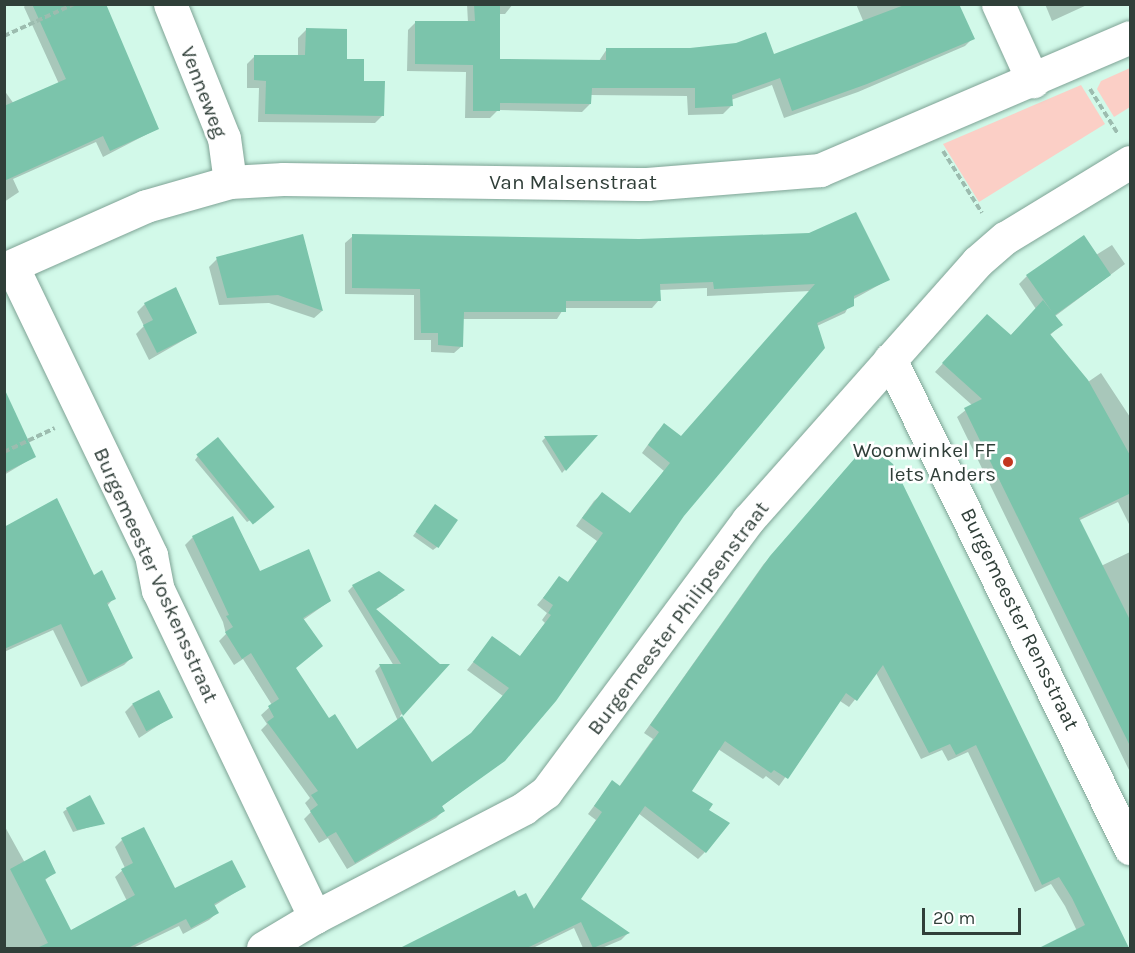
<!DOCTYPE html>
<html>
<head>
<meta charset="utf-8">
<style>
  body { margin:0 }
  #map { position:relative; width:1135px; height:953px; overflow:hidden; background:#d2f9e9; font-family:Karla,sans-serif }
  div>[style] { position:absolute }
  .green>* { inset:0; background:#fbcfc6 }
  .shadow>* { inset:0; background:#0003 }
  .building>* { inset:0; background:#7bc4ab; transform-origin:0 0 }
  .path>* { height:4px; margin-top:-2px; transform-origin:0; background:repeating-linear-gradient(90deg,#9cbcaf 0 6px,transparent 0 9px) }
  .roads { filter:drop-shadow(0 0 2px #7ea395) drop-shadow(0 0 2px #7ea395) }
  .street>* { height:33px; margin:-16.5px; padding:0 16.5px; transform-origin:16.5px; border-radius:16.5px; background:#fff }
  .dots>* { width:16px; height:16px; translate:-50% -50%; box-sizing:border-box; border:3px solid #fff; border-radius:50% }
  span { translate:-50% -50%; white-space:nowrap; text-align:center; line-height:1.15; -webkit-text-stroke:5px #fff; paint-order:stroke }
  .street-label { font-size:21px; color:#303f39 }
  .poi-label { font-size:21px; color:#303f39 }
  .right { translate:-100% -50%; text-align:right }
  .frame { position:absolute; inset:0; border:6px solid #303f39; pointer-events:none }
  .scale { position:absolute; left:922px; top:908px; width:99px; height:27px; box-sizing:border-box; border:3px solid #303f39; border-top:0; padding-left:8px; font-size:18px; line-height:21px; white-space:nowrap; color:#303f39; -webkit-text-stroke:4px #fff; paint-order:stroke }
</style>
</head>
<body>
<div id="map">
  <div class="green">
    <i style="clip-path:polygon(1130px 68px,1130px 107px,1114px 117px,1097px 89px,1101px 81px)"></i>
    <i style="clip-path:polygon(1081px 85px,1105px 124px,979px 202px,943px 144px)"></i>
  </div>
  <div class="shadow">
    <i style="clip-path:polygon(26px 4px,103px 4px,157px 129px,103px 157px,96px 142px,13px 179px,19px 192px,4px 202px,4px 90px,14px 104px,59px 84px,24px 7px)"></i>
    <i style="clip-path:polygon(467px 4px,513px 4px,505px 14px,499px 14px,499px 60px,599px 61px,607px 49px,773px 56px,864px 23px,856px 4px,932px 4px,973px 38px,965px 46px,858px 92px,784px 118px,772px 85px,731px 100px,731px 106px,723px 114px,688px 115px,687px 96px,590px 95px,590px 104px,582px 112px,498px 110px,490px 118px,465px 118px,466px 72px,407px 71px,408px 30px,416px 22px,468px 23px)"></i>
    <i style="clip-path:polygon(1045px 4px,1089px 4px,1052px 21px)"></i>
    <i style="clip-path:polygon(306px 30px,346px 60px,362px 82px,383px 115px,375px 123px,258px 122px,259px 88px,247px 88px,247px 64px,255px 56px,298px 57px,298px 38px)"></i>
    <i style="clip-path:polygon(302px 236px,322px 311px,314px 318px,269px 303px,219px 305px,209px 267px,217px 259px)"></i>
    <i style="clip-path:polygon(353px 236px,888px 280px,852px 300px,845px 313px,817px 326px,503px 760px,441px 807px,443px 811px,436px 818px,347px 869px,328px 838px,319px 843px,304px 819px,311px 812px,305px 803px,310px 798px,261px 730px,267px 724px,261px 715px,272px 705px,243px 659px,234px 665px,219px 641px,226px 634px,223px 622px,185px 545px,193px 537px,259px 573px,330px 601px,303px 620px,295px 668px,328px 721px,356px 751px,398px 721px,375px 671px,380px 666px,394px 666px,348px 591px,353px 586px,398px 595px,375px 610px,440px 666px,446px 666px,400px 716px,432px 764px,469px 737px,503px 696px,467px 670px,492px 638px,519px 658px,545px 623px,542px 620px,547px 613px,537px 605px,560px 578px,567px 583px,597px 541px,576px 526px,594px 501px,602px 494px,630px 514px,664px 471px,642px 453px,657px 432px,665px 425px,681px 438px,810px 291px,707px 296px,707px 288px,659px 290px,659px 300px,652px 308px,564px 308px,557px 319px,463px 319px,462px 346px,454px 353px,431px 352px,431px 340px,414px 340px,414px 295px,345px 294px,345px 243px)"></i>
    <i style="clip-path:polygon(1112px 245px,1125px 264px,1054px 317px,1061px 325px,1049px 336px,1085px 384px,1101px 373px,1130px 417px,1130px 526px,1118px 502px,1078px 521px,1101px 566px,1130px 552px,1130px 772px,957px 417px,972px 405px,935px 372px,979px 324px,1010px 336px,1036px 309px,1019px 284px,1027px 276px,1096px 255px)"></i>
    <i style="clip-path:polygon(145px 304px,196px 333px,149px 360px,136px 334px,144px 326px,137px 312px)"></i>
    <i style="clip-path:polygon(4px 392px,34px 457px,4px 475px)"></i>
    <i style="clip-path:polygon(595px 437px,562px 473px,542px 441px,545px 438px)"></i>
    <i style="clip-path:polygon(861px 452px,891px 465px,1128px 948px,1042px 948px,1077px 931px,1065px 906px,1051px 884px,1035px 892px,968px 752px,948px 761px,942px 750px,921px 759px,876px 673px,849px 707px,840px 701px,779px 786px,766px 776px,763px 779px,718px 749px,690px 791px,707px 810px,705px 852px,698px 859px,638px 813px,579px 899px,628px 933px,621px 940px,602px 948px,583px 948px,574px 928px,533px 948px,403px 948px,514px 892px,533px 910px,596px 820px,588px 814px,612px 782px,619px 787px,653px 739px,644px 733px,763px 565px)"></i>
    <i style="clip-path:polygon(198px 456px,273px 507px,247px 522px,195px 460px)"></i>
    <i style="clip-path:polygon(432px 510px,437px 547px,433px 550px,413px 536px)"></i>
    <i style="clip-path:polygon(93px 577px,114px 598px,107px 606px,131px 658px,124px 665px,81px 687px,53px 630px,4px 652px,4px 605px)"></i>
    <i style="clip-path:polygon(133px 704px,171px 717px,139px 738px,125px 712px)"></i>
    <i style="clip-path:polygon(67px 809px,103px 823px,73px 832px,63px 812px)"></i>
    <i style="clip-path:polygon(4px 825px,25px 863px,55px 872px,44px 881px,71px 932px,127px 901px,115px 877px,125px 868px,115px 847px,122px 840px,174px 890px,244px 887px,214px 906px,217px 913px,209px 920px,183px 934px,179px 926px,133px 948px,4px 948px)"></i>
  </div>
  <div class="building">
    <i style="clip-path:polygon(32px 4px,106px 4px,159px 129px,110px 151px,103px 136px,4px 181px,4px 106px,66px 79px)"></i>
    <i style="clip-path:polygon(474px 4px,500px 4px,500px 59px,606px 60px,606px 48px,690px 48px,736px 43px,766px 32px,774px 54px,907px 4px,959px 4px,975px 39px,867px 84px,792px 111px,780px 78px,732px 95px,733px 106px,695px 108px,695px 88px,592px 88px,591px 104px,500px 103px,500px 111px,473px 111px,473px 65px,415px 64px,415px 21px,475px 21px)"></i>
    <i style="clip-path:polygon(306px 28px,347px 29px,347px 59px,364px 59px,364px 81px,385px 81px,384px 116px,265px 114px,266px 81px,254px 80px,254px 55px,305px 55px)"></i>
    <i style="clip-path:polygon(856px 212px,890px 280px,854px 296px,854px 306px,817px 323px,825px 348px,684px 516px,556px 701px,505px 761px,442px 806px,445px 811px,355px 863px,336px 832px,327px 837px,310px 811px,318px 805px,311px 795px,318px 791px,267px 722px,274px 717px,268px 706px,279px 699px,251px 653px,242px 659px,225px 632px,233px 627px,226px 616px,229px 615px,192px 536px,233px 516px,260px 571px,309px 549px,331px 601px,303px 618px,323px 646px,296px 668px,329px 718px,335px 714px,357px 749px,402px 716px,432px 762px,471px 733px,509px 688px,473px 662px,492px 636px,520px 656px,551px 615px,548px 613px,553px 605px,543px 598px,559px 576px,568px 582px,603px 533px,582px 518px,602px 492px,630px 513px,670px 463px,648px 445px,664px 423px,681px 436px,815px 284px,714px 289px,713px 282px,660px 284px,661px 301px,566px 301px,566px 312px,464px 312px,463px 347px,438px 345px,438px 333px,421px 333px,420px 289px,352px 288px,352px 234px,639px 239px,809px 233px)"></i>
    <i style="clip-path:polygon(303px 234px,323px 311px,278px 295px,227px 298px,216px 257px)"></i>
    <i style="clip-path:polygon(1084px 235px,1111px 275px,1055px 315px,1063px 325px,1050px 334px,1088px 380px,1131px 457px,1131px 493px,1079px 518px,1131px 622px,1131px 748px,964px 408px,982px 399px,942px 363px,987px 314px,1011px 335px,1043px 300px,1053px 313px,1026px 275px)"></i>
    <i style="clip-path:polygon(176px 287px,197px 333px,157px 353px,143px 325px,153px 320px,144px 303px)"></i>
    <i style="clip-path:polygon(4px 388px,36px 457px,4px 473px)"></i>
    <i style="clip-path:polygon(598px 435px,566px 471px,544px 436px)"></i>
    <i style="left:218px;top:437px;width:90px;height:28px;rotate:51deg"></i>
    <i style="clip-path:polygon(868px 443px,893px 464px,1129px 948px,1039px 948px,1085px 925px,1072px 898px,1059px 877px,1042px 885px,976px 745px,956px 755px,950px 744px,929px 753px,883px 665px,857px 701px,846px 693px,788px 779px,774px 770px,771px 773px,725px 741px,692px 791px,713px 804px,709px 810px,730px 823px,706px 853px,645px 806px,581px 899px,630px 933px,593px 948px,581px 922px,527px 948px,400px 948px,515px 890px,518px 897px,526px 893px,534px 909px,602px 812px,594px 806px,612px 780px,620px 786px,659px 732px,650px 725px,770px 556px)"></i>
    <i style="clip-path:polygon(57px 498px,94px 575px,102px 570px,116px 599px,107px 603px,133px 658px,88px 682px,61px 624px,4px 649px,4px 527px)"></i>
    <i style="left:435px;top:504px;width:28px;height:34px;rotate:35deg"></i>
    <i style="clip-path:polygon(379px 571px,405px 590px,376px 609px,440px 664px,450px 664px,403px 716px,379px 664px,401px 664px,352px 585px)"></i>
    <i style="left:159px;top:690px;width:31px;height:30px;rotate:63deg"></i>
    <i style="clip-path:polygon(90px 795px,105px 824px,77px 830px,66px 808px)"></i>
    <i style="clip-path:polygon(144px 827px,175px 888px,232px 860px,246px 887px,214px 904px,219px 913px,191px 928px,186px 919px,128px 948px,37px 948px,48px 943px,10px 869px,45px 850px,56px 873px,45px 879px,71px 930px,135px 895px,121px 869px,133px 863px,121px 838px)"></i>
  </div>
  <div class="path">
    <i style="left:4px;top:36px;width:77px;rotate:-24.6deg"></i>
    <i style="left:1090px;top:89px;width:53px;rotate:58.1deg"></i>
    <i style="left:943px;top:151px;width:73px;rotate:57.8deg"></i>
    <i style="left:4px;top:452px;width:56px;rotate:-25.2deg"></i>
  </div>
  <div class="roads">
    <div class="street">
      <i style="left:170px;top:4px;width:144px;rotate:68.1deg"></i>
      <i style="left:224px;top:138px;width:44px;rotate:82.2deg"></i>
      <i style="left:998px;top:4px;width:85px;rotate:65.6deg"></i>
      <i style="left:12px;top:266px;width:321px;rotate:64.3deg"></i>
      <i style="left:151px;top:555px;width:36px;rotate:79deg"></i>
      <i style="left:158px;top:590px;width:363px;rotate:64.4deg"></i>
      <i style="left:4px;top:269px;width:155px;rotate:-23.9deg"></i>
      <i style="left:146px;top:206px;width:87px;rotate:-15.9deg"></i>
      <i style="left:230px;top:182px;width:53px;rotate:-3.2deg"></i>
      <i style="left:283px;top:179px;width:364px;rotate:0.8deg"></i>
      <i style="left:647px;top:184px;width:174px;rotate:-4.6deg"></i>
      <i style="left:820px;top:170px;width:337px;rotate:-23.2deg"></i>
      <i style="left:890px;top:359px;width:545px;rotate:63.86deg"></i>
      <i style="left:263px;top:948px;width:61px;rotate:-30.8deg"></i>
      <i style="left:315px;top:917px;width:236px;rotate:-27.5deg"></i>
      <i style="left:524px;top:808px;width:27px;rotate:-36deg"></i>
      <i style="left:546px;top:792px;width:339px;rotate:-53.4deg"></i>
      <i style="left:748px;top:520px;width:345px;rotate:-48.4deg"></i>
      <i style="left:977px;top:262px;width:37px;rotate:-41deg"></i>
      <i style="left:1005px;top:238px;width:146px;rotate:-31.3deg"></i>
    </div>
  </div>
  <div class="dots">
    <i style="left:1008px;top:462px;background:#c33720"></i>
  </div>
  <div class="street-label">
    <span style="left:204px;top:92px;rotate:69deg">Venneweg</span>
    <span style="left:573px;top:182px">Van Malsenstraat</span>
    <span style="left:156px;top:575px;rotate:66deg">Burgemeester Voskensstraat</span>
    <span style="left:678px;top:618px;rotate:-53deg">Burgemeester Philipsenstraat</span>
    <span style="left:1020px;top:619px;rotate:64deg">Burgemeester Rensstraat</span>
  </div>
  <div class="poi-label">
    <span class="right" style="left:996px;top:462px">Woonwinkel FF<br>Iets Anders</span>
  </div>
  <div class="frame"></div>
  <div class="scale">20 m</div>
</div>
</body>
</html>
